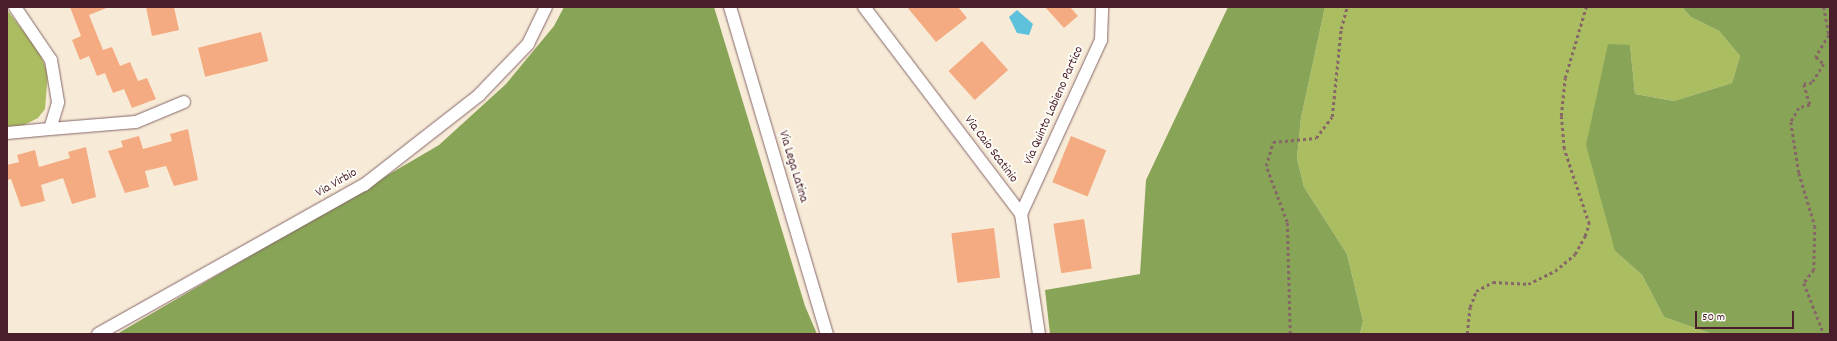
<!DOCTYPE html>
<html>
<head>
<meta charset="utf-8">
<style>
  body { margin:0 }
  #map { position:relative; width:1837px; height:341px; overflow:hidden; background:#f7ebd8; font-family:Dekko,sans-serif }
  div>[style] { position:absolute }
  .green>* { inset:0; background:#abbd61 }
  .forest>* { inset:0; background:#88a457 }
  .water>* { inset:0; background:#5ec1dc }
  .building>* { inset:0; background:#f4ab81; transform-origin:0 0 }
  .path>* { height:2.5px; margin-top:-1.25px; transform-origin:0; background:repeating-linear-gradient(90deg,#876668 0 3px,transparent 0 6px) }
  .roads { filter:drop-shadow(0 0 1px #876668) drop-shadow(0 0 1px #876668) }
  .street>* { height:12px; margin:-6px; padding:0 6px; transform-origin:6px; border-radius:6px; background:#fff }
  span { translate:-50% -50%; white-space:nowrap; text-align:center; line-height:1.15; -webkit-text-stroke:4px #fdfcf7; paint-order:stroke }
  .street-label { font-size:13px; color:#4a1f2b }
  .frame { position:absolute; inset:0; border:8px solid #4a1f2b; pointer-events:none }
  .scale { position:absolute; left:1695px; top:311px; width:99px; height:18px; box-sizing:border-box; border:2px solid #4a1f2b; border-top:0; padding-left:5px; font-size:12px; line-height:14px; white-space:nowrap; color:#4a1f2b; -webkit-text-stroke:3px #fdfcf7; paint-order:stroke }
</style>
</head>
<body>
<div id="map">
  <div class="green">
    <i style="clip-path:polygon(1325px 7px,1682px 7px,1691px 17px,1719px 31px,1740px 56px,1732px 83px,1674px 101px,1635px 94px,1630px 45px,1615px 251px,1642px 275px,1664px 317px,1712px 334px,1360px 334px,1363px 321px,1347px 254px,1304px 187px,1297px 158px,1301px 118px)"></i>
    <i style="clip-path:polygon(7px 10px,38px 50px,48px 72px,45px 109px,38px 118px,18px 128px,7px 127px)"></i>
  </div>
  <div class="forest">
    <i style="clip-path:polygon(564px 7px,714px 7px,805px 306px,817px 334px,117px 334px,439px 145px,506px 84px,554px 26px)"></i>
    <i style="clip-path:polygon(1228px 7px,1325px 7px,1301px 118px,1297px 158px,1304px 187px,1347px 254px,1363px 321px,1360px 334px,1050px 334px,1045px 290px,1140px 274px,1146px 180px)"></i>
    <i style="clip-path:polygon(1682px 7px,1830px 7px,1830px 334px,1712px 334px,1664px 317px,1642px 275px,1615px 251px,1586px 145px,1608px 44px,1630px 45px,1635px 94px,1674px 101px,1732px 83px,1740px 56px,1719px 31px,1691px 17px)"></i>
  </div>
  <div class="water">
    <i style="clip-path:polygon(1017px 10px,1033px 24px,1029px 35px,1017px 33px,1009px 17px)"></i>
  </div>
  <div class="building">
    <i style="clip-path:polygon(70px 7px,109px 7px,89px 15px,103px 50px,112px 47px,120px 66px,130px 62px,138px 81px,147px 78px,156px 99px,132px 108px,124px 89px,113px 93px,105px 73px,97px 76px,89px 56px,80px 60px,72px 40px,81px 36px)"></i>
    <i style="clip-path:polygon(146px 7px,174px 7px,179px 30px,152px 36px)"></i>
    <i style="clip-path:polygon(907px 7px,958px 7px,967px 18px,936px 42px)"></i>
    <i style="clip-path:polygon(1045px 7px,1070px 7px,1078px 16px,1064px 28px)"></i>
    <i style="left:261px;top:32px;width:30px;height:65px;rotate:76deg"></i>
    <i style="left:982px;top:41px;width:39px;height:45px;rotate:48deg"></i>
    <i style="clip-path:polygon(188px 129px,198px 180px,174px 186px,166px 166px,145px 171px,149px 187px,125px 193px,108px 151px,123px 147px,121px 141px,139px 136px,143px 149px,172px 141px,170px 134px)"></i>
    <i style="left:1071px;top:136px;width:38px;height:50px;rotate:22deg"></i>
    <i style="clip-path:polygon(86px 147px,96px 197px,72px 204px,63px 178px,41px 185px,45px 201px,21px 207px,11px 179px,7px 180px,7px 165px,19px 162px,17px 155px,35px 150px,39px 167px,70px 158px,68px 152px)"></i>
    <i style="left:1084px;top:219px;width:50px;height:31px;rotate:81deg"></i>
    <i style="left:994px;top:228px;width:50px;height:43px;rotate:83deg"></i>
  </div>
  <div class="path">
    <i style="left:1824px;top:7px;width:28px;rotate:80deg"></i>
    <i style="left:1829px;top:35px;width:26px;rotate:121deg"></i>
    <i style="left:1816px;top:57px;width:11px;rotate:41deg"></i>
    <i style="left:1824px;top:64px;width:22px;rotate:122deg"></i>
    <i style="left:1812px;top:83px;width:8px;rotate:173deg"></i>
    <i style="left:1804px;top:84px;width:22px;rotate:74deg"></i>
    <i style="left:1810px;top:105px;width:11px;rotate:165deg"></i>
    <i style="left:1799px;top:108px;width:16px;rotate:120deg"></i>
    <i style="left:1791px;top:122px;width:52px;rotate:81.1deg"></i>
    <i style="left:1799px;top:173px;width:55px;rotate:73.2deg"></i>
    <i style="left:1815px;top:226px;width:44px;rotate:91.3deg"></i>
    <i style="left:1814px;top:270px;width:16px;rotate:128deg"></i>
    <i style="left:1804px;top:283px;width:55px;rotate:68.6deg"></i>
    <i style="left:1290px;top:334px;width:112px;rotate:-91.5deg"></i>
    <i style="left:1287px;top:222px;width:60px;rotate:-110.6deg"></i>
    <i style="left:1266px;top:166px;width:25px;rotate:-74deg"></i>
    <i style="left:1273px;top:142px;width:43px;rotate:-5.3deg"></i>
    <i style="left:1316px;top:138px;width:26px;rotate:-53deg"></i>
    <i style="left:1332px;top:117px;width:88px;rotate:-84.2deg"></i>
    <i style="left:1341px;top:29px;width:23px;rotate:-75deg"></i>
    <i style="left:1467px;top:334px;width:27px;rotate:-84deg"></i>
    <i style="left:1470px;top:307px;width:17px;rotate:-69deg"></i>
    <i style="left:1476px;top:291px;width:19px;rotate:-28deg"></i>
    <i style="left:1493px;top:282px;width:35px;rotate:3deg"></i>
    <i style="left:1528px;top:284px;width:30px;rotate:-26deg"></i>
    <i style="left:1555px;top:271px;width:26px;rotate:-40deg"></i>
    <i style="left:1575px;top:254px;width:21px;rotate:-61deg"></i>
    <i style="left:1585px;top:236px;width:13px;rotate:-72deg"></i>
    <i style="left:1589px;top:224px;width:79px;rotate:-108.4deg"></i>
    <i style="left:1564px;top:149px;width:33px;rotate:-95deg"></i>
    <i style="left:1561px;top:116px;width:38px;rotate:-84deg"></i>
    <i style="left:1565px;top:78px;width:74px;rotate:-73.5deg"></i>
  </div>
  <div class="roads">
    <div class="street">
      <i style="left:730px;top:7px;width:341px;rotate:73.5deg"></i>
      <i style="left:864px;top:7px;width:260px;rotate:52.8deg"></i>
      <i style="left:1021px;top:214px;width:121px;rotate:81.5deg"></i>
      <i style="left:50px;top:129px;width:86px;rotate:-4.7deg"></i>
      <i style="left:136px;top:122px;width:52px;rotate:-22.6deg"></i>
      <i style="left:7px;top:133px;width:43px;rotate:-5.3deg"></i>
      <i style="left:50px;top:129px;width:28px;rotate:-73deg"></i>
      <i style="left:58px;top:102px;width:43px;rotate:-99.5deg"></i>
      <i style="left:51px;top:60px;width:64px;rotate:-124.2deg"></i>
      <i style="left:1021px;top:214px;width:192px;rotate:-65.3deg"></i>
      <i style="left:1101px;top:40px;width:33px;rotate:-88deg"></i>
      <i style="left:98px;top:334px;width:305px;rotate:-29.3deg"></i>
      <i style="left:364px;top:185px;width:146px;rotate:-38deg"></i>
      <i style="left:479px;top:95px;width:71px;rotate:-46.1deg"></i>
      <i style="left:528px;top:44px;width:41px;rotate:-64.1deg"></i>
    </div>
  </div>
  <div class="street-label">
    <span style="left:1055px;top:106px;rotate:-66deg">Via Quinto Labieno Partico</span>
    <span style="left:990px;top:150px;rotate:53deg">Via Caio Scatinio</span>
    <span style="left:792px;top:167px;rotate:73deg">Via Lega Latina</span>
    <span style="left:337px;top:184px;rotate:-30deg">Via Virbio</span>
  </div>
  <div class="frame"></div>
  <div class="scale">50 m</div>
</div>
</body>
</html>
